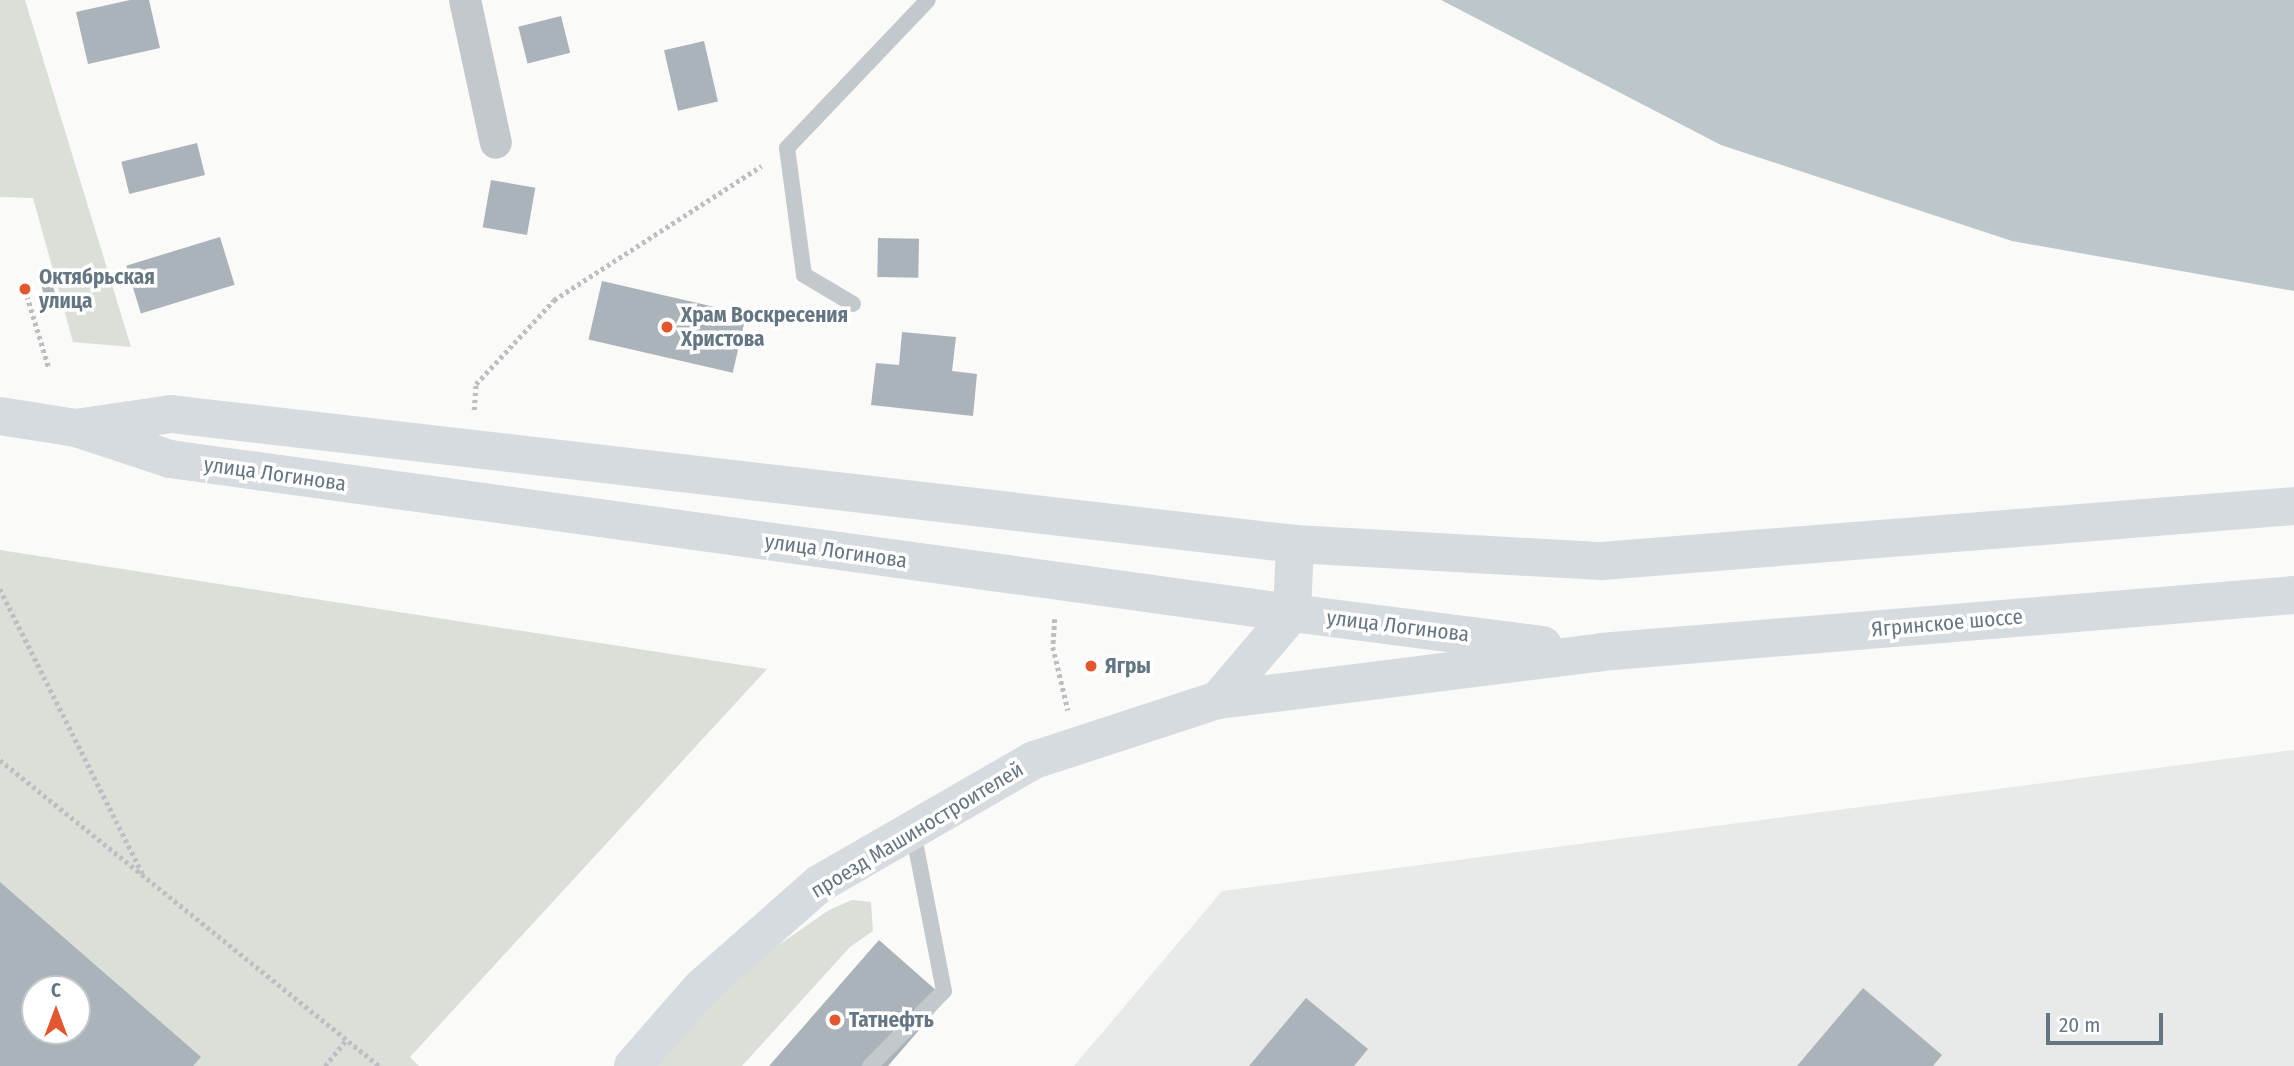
<!DOCTYPE html>
<html>
<head>
<meta charset="utf-8">
<style>
  body { margin:0 }
  #map { position:relative; width:2294px; height:1066px; overflow:hidden; background:#fafaf8; font-family:"Fira Sans Condensed",sans-serif }
  div>[style] { position:absolute }
  .built>* { inset:0; background:#e8e9e9 }
  .green>* { inset:0; background:#dadfd7 }
  .water>* { inset:0; background:#bbc7cb }
  .building>* { inset:0; background:#aab3b9; transform-origin:0 0 }
  .path>* { height:4.5px; margin-top:-2.25px; transform-origin:0; background:repeating-linear-gradient(90deg,#bbbfc2 0 3.5px,transparent 0 7px) }
  .lane>* { height:16px; margin:-8px; padding:0 8px; transform-origin:8px; border-radius:8px; background:#c3c8cc }
  .street>* { height:32px; margin:-16px; padding:0 16px; transform-origin:16px; border-radius:16px; background:#c3c8cc }
  .secondary>* { height:38px; margin:-19px; padding:0 19px; transform-origin:19px; border-radius:19px; background:#d6dbdf }
  .dots>* { width:19px; height:19px; translate:-50% -50%; box-sizing:border-box; border:4px solid #fff; border-radius:50% }
  span { translate:-50% -50%; white-space:nowrap; text-align:center; line-height:1.15; -webkit-text-stroke:7px #fff; paint-order:stroke }
  .poi-label { font-size:21px; color:#657683; font-weight:700 }
  .left { translate:0 -50%; text-align:left }
  .street-label { font-size:21px; color:#657683 }
  .north { position:absolute; left:21px; top:975px; width:70px; height:70px; box-sizing:border-box; background:#fff; border:2px solid #c1c8cd; border-radius:50%; rotate:0deg; font-size:19px; font-weight:700; line-height:28px; text-align:center; color:#657683 }
  .north::after { content:''; display:block; margin:auto; width:24px; height:32px; background:#e4572e; clip-path:polygon(50% 0,100% 100%,50% 72%,0 100%) }
  .scale { position:absolute; left:2046px; top:1013px; width:117px; height:32px; box-sizing:border-box; border:4px solid #657683; border-top:0; padding-left:9px; font-size:21px; line-height:24px; white-space:nowrap; color:#657683; -webkit-text-stroke:5px #fff; paint-order:stroke }
</style>
</head>
<body>
<div id="map">
  <div class="built">
    <i style="clip-path:polygon(2294px 750px,2294px 1066px,1074px 1066px,1222px 891px)"></i>
  </div>
  <div class="green">
    <i style="clip-path:polygon(0 0,25px 0,131px 347px,73px 342px,33px 198px,0 197px)"></i>
    <i style="clip-path:polygon(evenodd,0 550px,767px 669px,410px 1057px,419px 1066px,0 1066px,0 550px,35px 989px,77px 989px,77px 1031px,35px 1031px,35px 989px)"></i>
    <i style="clip-path:polygon(852px 900px,871px 902px,873px 931px,850px 947px,742px 1066px,656px 1066px,661px 1047px,763px 956px,829px 910px)"></i>
  </div>
  <div class="water">
    <i style="clip-path:polygon(1441px 0,2294px 0,2294px 291px,2012px 241px,1721px 145px)"></i>
  </div>
  <div class="building">
    <i style="clip-path:polygon(130px 0,149px 0,160px 48px,88px 64px,76px 12px)"></i>
    <i style="left:561px;top:16px;width:38px;height:44px;rotate:76deg"></i>
    <i style="left:704px;top:41px;width:62px;height:41px;rotate:77deg"></i>
    <i style="left:197px;top:143px;width:33px;height:78px;rotate:76deg"></i>
    <i style="left:491px;top:180px;width:45px;height:48px;rotate:10deg"></i>
    <i style="left:220px;top:237px;width:50px;height:98px;rotate:73deg"></i>
    <i style="left:878px;top:238px;width:41px;height:39px;rotate:1deg"></i>
    <i style="left:48px;top:269px;width:33px;height:11px;rotate:74deg"></i>
    <i style="left:602px;top:281px;width:148px;height:60px;rotate:13deg"></i>
    <i style="clip-path:polygon(902px 332px,956px 337px,952px 371px,977px 374px,973px 416px,871px 405px,876px 363px,899px 365px)"></i>
    <i style="clip-path:polygon(evenodd,0 882px,201px 1057px,193px 1066px,0 1066px,0 882px,35px 989px,77px 989px,77px 1031px,35px 1031px,35px 989px)"></i>
    <i style="clip-path:polygon(879px 940px,946px 999px,888px 1066px,769px 1066px)"></i>
    <i style="clip-path:polygon(1863px 988px,1942px 1055px,1933px 1066px,1797px 1066px)"></i>
    <i style="clip-path:polygon(1306px 998px,1368px 1049px,1354px 1066px,1249px 1066px)"></i>
  </div>
  <div class="path">
    <i style="left:25px;top:289px;width:83px;rotate:73.1deg"></i>
    <i style="left:474px;top:410px;width:26px;rotate:-86deg"></i>
    <i style="left:476px;top:384px;width:115px;rotate:-47.1deg"></i>
    <i style="left:554px;top:300px;width:247px;rotate:-32.9deg"></i>
    <i style="left:0;top:589px;width:318px;rotate:63.4deg"></i>
    <i style="left:1055px;top:619px;width:28px;rotate:94deg"></i>
    <i style="left:1053px;top:647px;width:65px;rotate:76.6deg"></i>
    <i style="left:0;top:760px;width:487px;rotate:38.9deg"></i>
    <i style="left:325px;top:1066px;width:33px;rotate:-51deg"></i>
  </div>
  <div class="lane">
    <i style="left:853px;top:304px;width:57px;rotate:-149.4deg"></i>
    <i style="left:804px;top:275px;width:128px;rotate:-97.6deg"></i>
    <i style="left:787px;top:148px;width:204px;rotate:-46.4deg"></i>
    <i style="left:870px;top:1066px;width:105px;rotate:-45.4deg"></i>
    <i style="left:944px;top:991px;width:162px;rotate:-101deg"></i>
  </div>
  <div class="street">
    <i style="left:465px;top:0;width:146px;rotate:77.8deg"></i>
  </div>
  <div class="secondary">
    <i style="left:0;top:416px;width:77px;rotate:9deg"></i>
    <i style="left:76px;top:428px;width:99px;rotate:18.3deg"></i>
    <i style="left:170px;top:459px;width:1133px;rotate:7.82deg"></i>
    <i style="left:1292px;top:613px;width:253px;rotate:7.3deg"></i>
    <i style="left:76px;top:428px;width:96px;rotate:-8.4deg"></i>
    <i style="left:171px;top:414px;width:1131px;rotate:6.6deg"></i>
    <i style="left:1295px;top:544px;width:307px;rotate:3.2deg"></i>
    <i style="left:1602px;top:561px;width:694px;rotate:-4.54deg"></i>
    <i style="left:1218px;top:700px;width:114px;rotate:-49.6deg"></i>
    <i style="left:1292px;top:613px;width:69px;rotate:-87.5deg"></i>
    <i style="left:633px;top:1066px;width:103px;rotate:-48.9deg"></i>
    <i style="left:701px;top:988px;width:157px;rotate:-41.4deg"></i>
    <i style="left:819px;top:884px;width:248px;rotate:-30deg"></i>
    <i style="left:1034px;top:760px;width:194px;rotate:-18.1deg"></i>
    <i style="left:1218px;top:700px;width:386px;rotate:-7.1deg"></i>
    <i style="left:1601px;top:652px;width:695px;rotate:-4.7deg"></i>
  </div>
  <div class="dots">
    <i style="left:25px;top:289px;background:#e4572e"></i>
    <i style="left:667px;top:327px;background:#e4572e"></i>
    <i style="left:1091px;top:666px;background:#e4572e"></i>
    <i style="left:835px;top:1020px;background:#e4572e"></i>
  </div>
  <div class="poi-label">
    <span class="left" style="left:39px;top:289px">Октябрьская<br>улица</span>
    <span class="left" style="left:681px;top:327px">Храм Воскресения<br>Христова</span>
    <span class="left" style="left:1105px;top:666px">Ягры</span>
    <span class="left" style="left:849px;top:1020px">Татнефть</span>
  </div>
  <div class="street-label">
    <span style="left:275px;top:474px;rotate:8deg">улица Логинова</span>
    <span style="left:836px;top:551px;rotate:8deg">улица Логинова</span>
    <span style="left:1947px;top:623px;rotate:-5deg">Ягринское шоссе</span>
    <span style="left:1398px;top:626px;rotate:7deg">улица Логинова</span>
    <span style="left:917px;top:830px;rotate:-31deg">проезд Машиностроителей</span>
  </div>
  <div class="north">С</div>
  <div class="scale">20 m</div>
</div>
</body>
</html>
